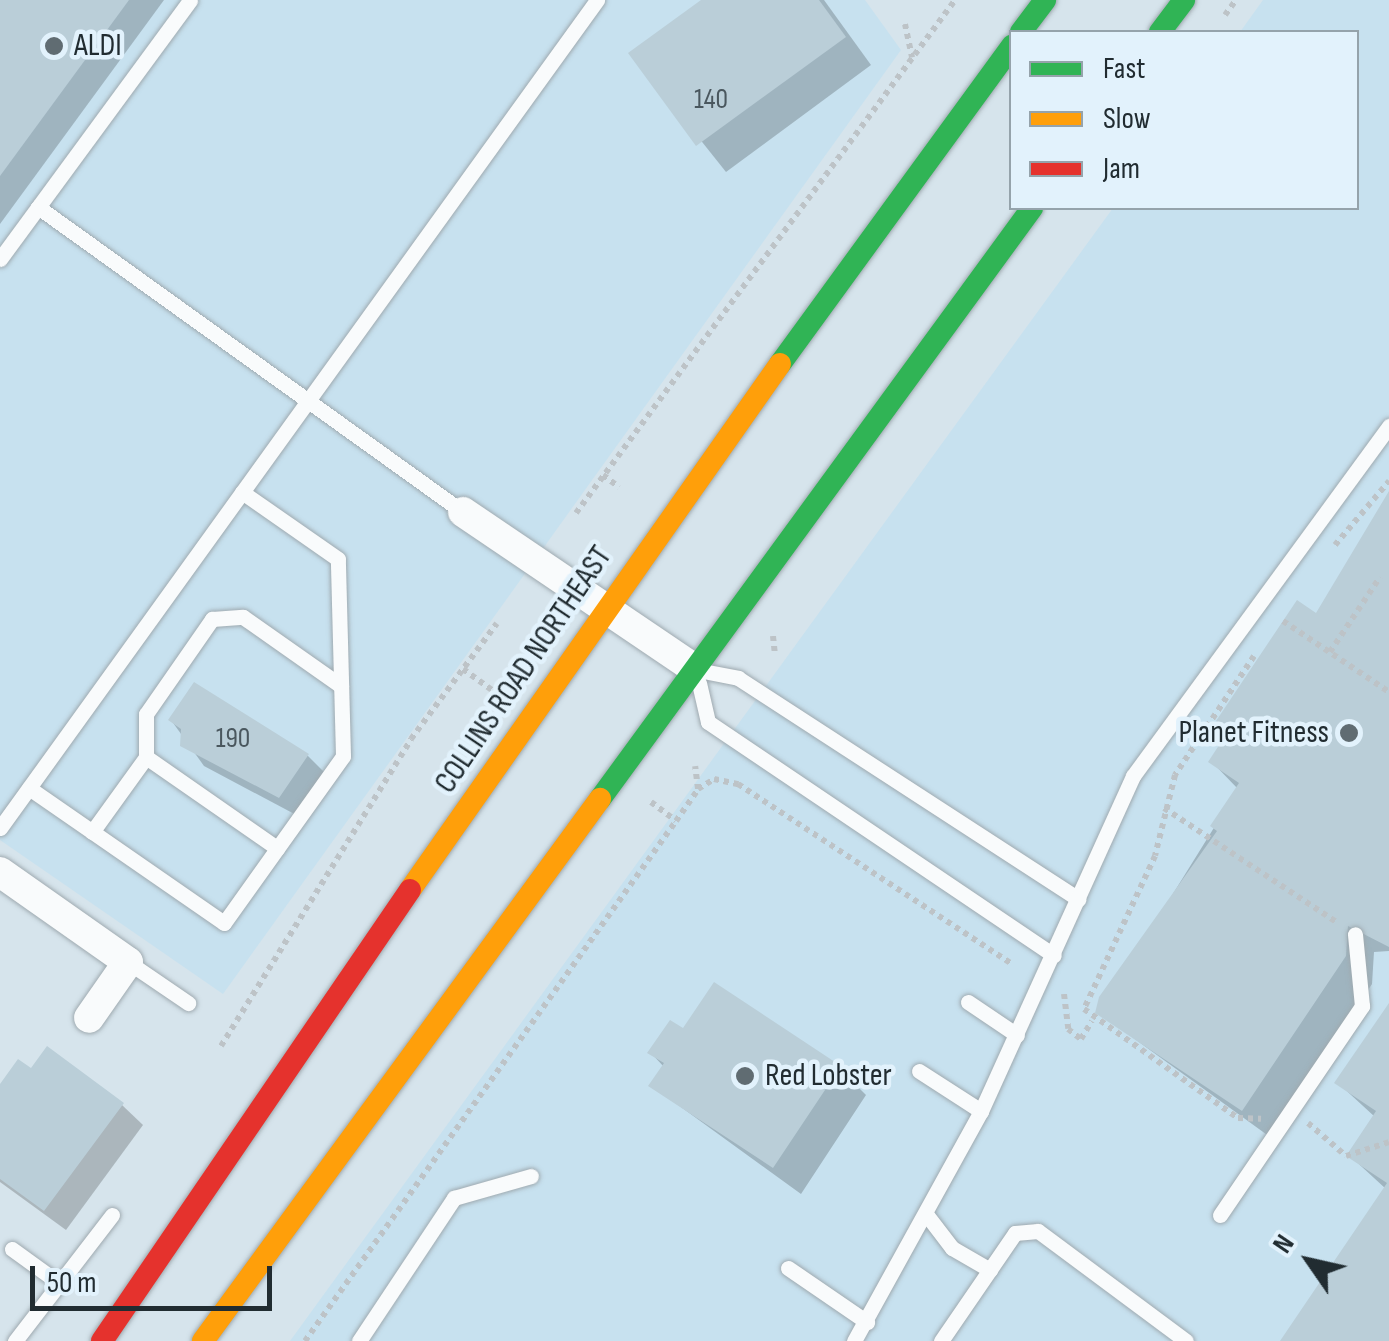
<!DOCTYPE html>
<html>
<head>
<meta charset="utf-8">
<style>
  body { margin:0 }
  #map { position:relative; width:1389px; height:1341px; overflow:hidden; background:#d6e4ec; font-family:"Sofia Sans Condensed",sans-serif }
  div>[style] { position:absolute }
  .built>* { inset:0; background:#c7e1ef }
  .shadow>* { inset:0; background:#0003 }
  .building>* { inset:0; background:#baced8 }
  .path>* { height:6px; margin-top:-3px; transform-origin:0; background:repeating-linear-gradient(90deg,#bdc3c7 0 5px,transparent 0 10px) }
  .roads { filter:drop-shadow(0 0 2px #9faab0) drop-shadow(0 0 2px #9faab0) }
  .lane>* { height:15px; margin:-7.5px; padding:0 7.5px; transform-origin:7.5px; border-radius:7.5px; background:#f9fbfc }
  .street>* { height:30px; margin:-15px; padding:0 15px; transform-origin:15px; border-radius:15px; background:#f9fbfc }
  .fast>* { height:22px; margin:-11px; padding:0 11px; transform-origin:11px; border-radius:11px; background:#30b455 }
  .slow>* { height:22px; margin:-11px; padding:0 11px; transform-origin:11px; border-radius:11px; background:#ff9f0a }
  .jam>* { height:22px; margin:-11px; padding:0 11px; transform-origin:11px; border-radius:11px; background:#e5322d }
  .dots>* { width:28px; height:28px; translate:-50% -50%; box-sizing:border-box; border:5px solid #e2f2fc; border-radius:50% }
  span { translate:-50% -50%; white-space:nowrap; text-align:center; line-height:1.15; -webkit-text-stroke:9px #e2f2fc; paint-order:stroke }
  .number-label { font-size:28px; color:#4a575e }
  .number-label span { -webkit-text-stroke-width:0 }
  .poi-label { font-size:32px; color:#212c31 }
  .left { translate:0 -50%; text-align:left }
  .right { translate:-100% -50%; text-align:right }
  .street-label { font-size:32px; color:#212c31 }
  .legend { position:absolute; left:1009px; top:30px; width:350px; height:180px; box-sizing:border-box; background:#e2f2fc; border:2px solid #95a3ab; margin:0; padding:12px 18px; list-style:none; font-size:30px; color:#212c31 }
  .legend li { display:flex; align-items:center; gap:20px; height:50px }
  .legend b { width:50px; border:2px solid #95a3ab }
  .north { position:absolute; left:1259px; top:1211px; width:100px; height:100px; -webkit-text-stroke:8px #e2f2fc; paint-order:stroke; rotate:304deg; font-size:28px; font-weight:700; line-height:40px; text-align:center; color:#212c31 }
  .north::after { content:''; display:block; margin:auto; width:35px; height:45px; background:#212c31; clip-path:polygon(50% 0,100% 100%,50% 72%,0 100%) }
  .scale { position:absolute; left:30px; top:1266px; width:242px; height:45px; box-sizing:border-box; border:5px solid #212c31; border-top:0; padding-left:12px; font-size:30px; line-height:35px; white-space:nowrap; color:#212c31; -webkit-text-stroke:8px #e2f2fc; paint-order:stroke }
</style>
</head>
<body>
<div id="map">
  <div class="built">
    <i style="clip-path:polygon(0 0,865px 0,901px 50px,223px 994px,0 840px)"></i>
    <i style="clip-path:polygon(1263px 0,1389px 0,1389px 1341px,290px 1341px,1113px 208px,1356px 208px,1356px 32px,1240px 32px)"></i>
  </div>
  <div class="shadow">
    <i style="clip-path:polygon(0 0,164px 0,0 224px)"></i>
    <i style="clip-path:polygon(705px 0,824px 0,871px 65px,726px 172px,632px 54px)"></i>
    <i style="clip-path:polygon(1389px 505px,1389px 951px,1374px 952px,1372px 984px,1270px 1137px,1099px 1013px,1238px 789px,1211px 761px,1230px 733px,1219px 721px,1317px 616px)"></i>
    <i style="clip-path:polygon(171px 720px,308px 756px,328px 776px,300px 817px,204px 766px)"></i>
    <i style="clip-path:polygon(1389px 1007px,1389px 1341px,1283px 1341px,1386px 1189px,1349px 1155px,1375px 1117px,1338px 1083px)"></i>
    <i style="clip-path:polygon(683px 1032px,839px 1068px,866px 1095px,801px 1194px,652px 1086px,664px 1067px,651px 1053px)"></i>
    <i style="clip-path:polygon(32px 1072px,122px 1105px,143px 1125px,66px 1230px,0 1182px,0 1088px)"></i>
  </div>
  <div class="building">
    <i style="clip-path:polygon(0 0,129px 0,0 176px)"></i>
    <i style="clip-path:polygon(701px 0,819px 0,846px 37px,696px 146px,628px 53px)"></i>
    <i style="clip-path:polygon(1389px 491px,1389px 947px,1348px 926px,1346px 956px,1242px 1111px,1095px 1013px,1099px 997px,1217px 831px,1210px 826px,1239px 783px,1208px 762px,1229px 730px,1216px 721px,1297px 600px,1316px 613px)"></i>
    <i style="clip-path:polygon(194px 682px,309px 754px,279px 798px,180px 746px,181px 729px,168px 720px)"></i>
    <i style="clip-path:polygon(714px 982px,841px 1066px,773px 1168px,648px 1086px,664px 1063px,647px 1053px,670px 1020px,683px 1028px)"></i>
    <i style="clip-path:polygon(1389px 1003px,1389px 1341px,1280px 1341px,1387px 1183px,1346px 1156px,1376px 1111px,1334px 1083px)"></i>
    <i style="clip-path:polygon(47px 1046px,124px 1103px,44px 1211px,0 1179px,0 1084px,18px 1059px,31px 1068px)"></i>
  </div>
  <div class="path">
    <i style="left:1225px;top:15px;width:19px;rotate:-54deg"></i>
    <i style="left:905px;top:24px;width:34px;rotate:78deg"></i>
    <i style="left:603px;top:475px;width:20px;rotate:37deg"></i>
    <i style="left:576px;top:513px;width:638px;rotate:-53.54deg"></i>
    <i style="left:1335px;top:545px;width:84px;rotate:-49.8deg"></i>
    <i style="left:1283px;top:621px;width:128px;rotate:33.8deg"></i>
    <i style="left:773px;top:636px;width:18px;rotate:84deg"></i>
    <i style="left:1330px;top:652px;width:90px;rotate:-56.3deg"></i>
    <i style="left:1254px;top:656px;width:143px;rotate:123.6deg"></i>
    <i style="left:1175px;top:775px;width:83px;rotate:103.9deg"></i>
    <i style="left:1155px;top:856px;width:169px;rotate:114.9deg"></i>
    <i style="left:1084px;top:1009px;width:189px;rotate:35.3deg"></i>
    <i style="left:1238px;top:1118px;width:23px;rotate:2deg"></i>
    <i style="left:463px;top:669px;width:37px;rotate:36deg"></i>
    <i style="left:698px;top:789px;width:19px;rotate:-32deg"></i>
    <i style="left:714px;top:779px;width:25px;rotate:12deg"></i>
    <i style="left:738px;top:784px;width:326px;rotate:33.3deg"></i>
    <i style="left:651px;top:802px;width:31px;rotate:37deg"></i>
    <i style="left:676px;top:821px;width:39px;rotate:-55deg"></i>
    <i style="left:698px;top:789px;width:23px;rotate:-97deg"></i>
    <i style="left:1164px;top:808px;width:209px;rotate:33.5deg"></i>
    <i style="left:1064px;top:994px;width:35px;rotate:83deg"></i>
    <i style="left:1068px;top:1029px;width:16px;rotate:38deg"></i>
    <i style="left:1081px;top:1039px;width:21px;rotate:-59deg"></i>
    <i style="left:221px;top:1046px;width:361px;rotate:-58.2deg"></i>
    <i style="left:411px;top:739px;width:144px;rotate:-53.4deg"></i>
    <i style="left:1308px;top:1123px;width:50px;rotate:41deg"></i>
    <i style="left:1346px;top:1156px;width:45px;rotate:-18deg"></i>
    <i style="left:305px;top:1341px;width:639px;rotate:-54.49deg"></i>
  </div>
  <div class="roads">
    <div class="lane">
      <i style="left:38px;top:207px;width:523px;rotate:35.67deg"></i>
      <i style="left:0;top:259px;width:321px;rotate:-53.7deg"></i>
      <i style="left:708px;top:672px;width:31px;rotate:11deg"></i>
      <i style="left:738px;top:678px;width:406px;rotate:33deg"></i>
      <i style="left:699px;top:683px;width:40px;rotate:77deg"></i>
      <i style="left:708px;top:722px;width:417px;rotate:34deg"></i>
      <i style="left:146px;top:757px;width:160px;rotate:34.8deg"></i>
      <i style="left:29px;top:788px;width:237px;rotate:34.7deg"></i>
      <i style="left:224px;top:923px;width:205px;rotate:-54.5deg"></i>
      <i style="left:343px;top:756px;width:197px;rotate:-91.5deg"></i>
      <i style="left:338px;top:559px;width:117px;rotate:-145.1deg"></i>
      <i style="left:0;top:828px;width:1021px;rotate:-54.21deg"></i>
      <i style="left:92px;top:832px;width:92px;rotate:-54.2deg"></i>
      <i style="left:146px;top:757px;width:43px;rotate:-90deg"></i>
      <i style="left:146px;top:714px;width:116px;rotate:-55.2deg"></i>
      <i style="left:212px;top:619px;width:31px;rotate:-4deg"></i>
      <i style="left:243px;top:617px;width:120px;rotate:35.1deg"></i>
      <i style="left:128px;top:962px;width:73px;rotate:34.3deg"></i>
      <i style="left:968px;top:1002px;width:59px;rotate:34deg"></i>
      <i style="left:919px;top:1071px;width:74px;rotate:32.8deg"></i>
      <i style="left:926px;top:1214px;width:43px;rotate:52.6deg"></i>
      <i style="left:952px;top:1248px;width:44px;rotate:30.1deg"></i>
      <i style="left:1220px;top:1215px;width:253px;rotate:-55.8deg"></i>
      <i style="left:1362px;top:1006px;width:72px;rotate:-95.6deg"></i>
      <i style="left:12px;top:1249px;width:58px;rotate:35.9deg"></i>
      <i style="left:788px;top:1268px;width:96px;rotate:34.4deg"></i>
      <i style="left:15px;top:1341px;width:159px;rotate:-52.4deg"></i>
      <i style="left:359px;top:1341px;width:172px;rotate:-56.4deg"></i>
      <i style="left:454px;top:1198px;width:80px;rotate:-15.9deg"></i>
      <i style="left:854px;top:1341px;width:263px;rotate:-61.1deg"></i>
      <i style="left:981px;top:1111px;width:368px;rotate:-65.6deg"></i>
      <i style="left:1133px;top:776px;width:434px;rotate:-53.8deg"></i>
      <i style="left:941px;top:1341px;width:131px;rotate:-55.6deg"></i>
      <i style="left:1015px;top:1233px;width:23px;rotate:-5deg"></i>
      <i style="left:1038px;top:1231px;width:184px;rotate:36.6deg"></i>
    </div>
    <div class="street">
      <i style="left:463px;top:512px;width:280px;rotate:34.1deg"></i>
      <i style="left:0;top:872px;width:156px;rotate:35.1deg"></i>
      <i style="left:128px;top:962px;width:68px;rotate:124.9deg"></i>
    </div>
    <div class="fast">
      <i style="left:1021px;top:32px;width:40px;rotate:-53deg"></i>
      <i style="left:1160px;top:32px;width:40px;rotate:-53deg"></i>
      <i style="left:780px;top:364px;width:394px;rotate:-53.9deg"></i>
      <i style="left:600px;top:799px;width:732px;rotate:-53.83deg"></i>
    </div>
    <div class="slow">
      <i style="left:410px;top:890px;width:643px;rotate:-54.88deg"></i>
      <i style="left:203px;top:1341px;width:672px;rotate:-53.78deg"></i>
    </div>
    <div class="jam">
      <i style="left:102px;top:1341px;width:546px;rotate:-55.67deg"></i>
    </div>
  </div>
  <div class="dots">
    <i style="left:54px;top:46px;background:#606c72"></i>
    <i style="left:1349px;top:733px;background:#606c72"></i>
    <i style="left:745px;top:1076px;background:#606c72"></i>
  </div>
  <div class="number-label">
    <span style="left:711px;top:100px">140</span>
    <span style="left:233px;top:739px">190</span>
  </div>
  <div class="poi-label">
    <span class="left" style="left:74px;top:46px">ALDI</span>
    <span class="right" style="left:1329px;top:733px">Planet Fitness</span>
    <span class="left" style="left:765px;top:1076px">Red Lobster</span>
  </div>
  <div class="street-label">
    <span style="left:524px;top:670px;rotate:-56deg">COLLINS ROAD NORTHEAST</span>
  </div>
  <ul class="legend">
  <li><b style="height:12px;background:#30b455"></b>Fast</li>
  <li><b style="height:12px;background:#ff9f0a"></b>Slow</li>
  <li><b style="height:12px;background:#e5322d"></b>Jam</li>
  </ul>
  <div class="north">N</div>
  <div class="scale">50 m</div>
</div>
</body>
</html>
